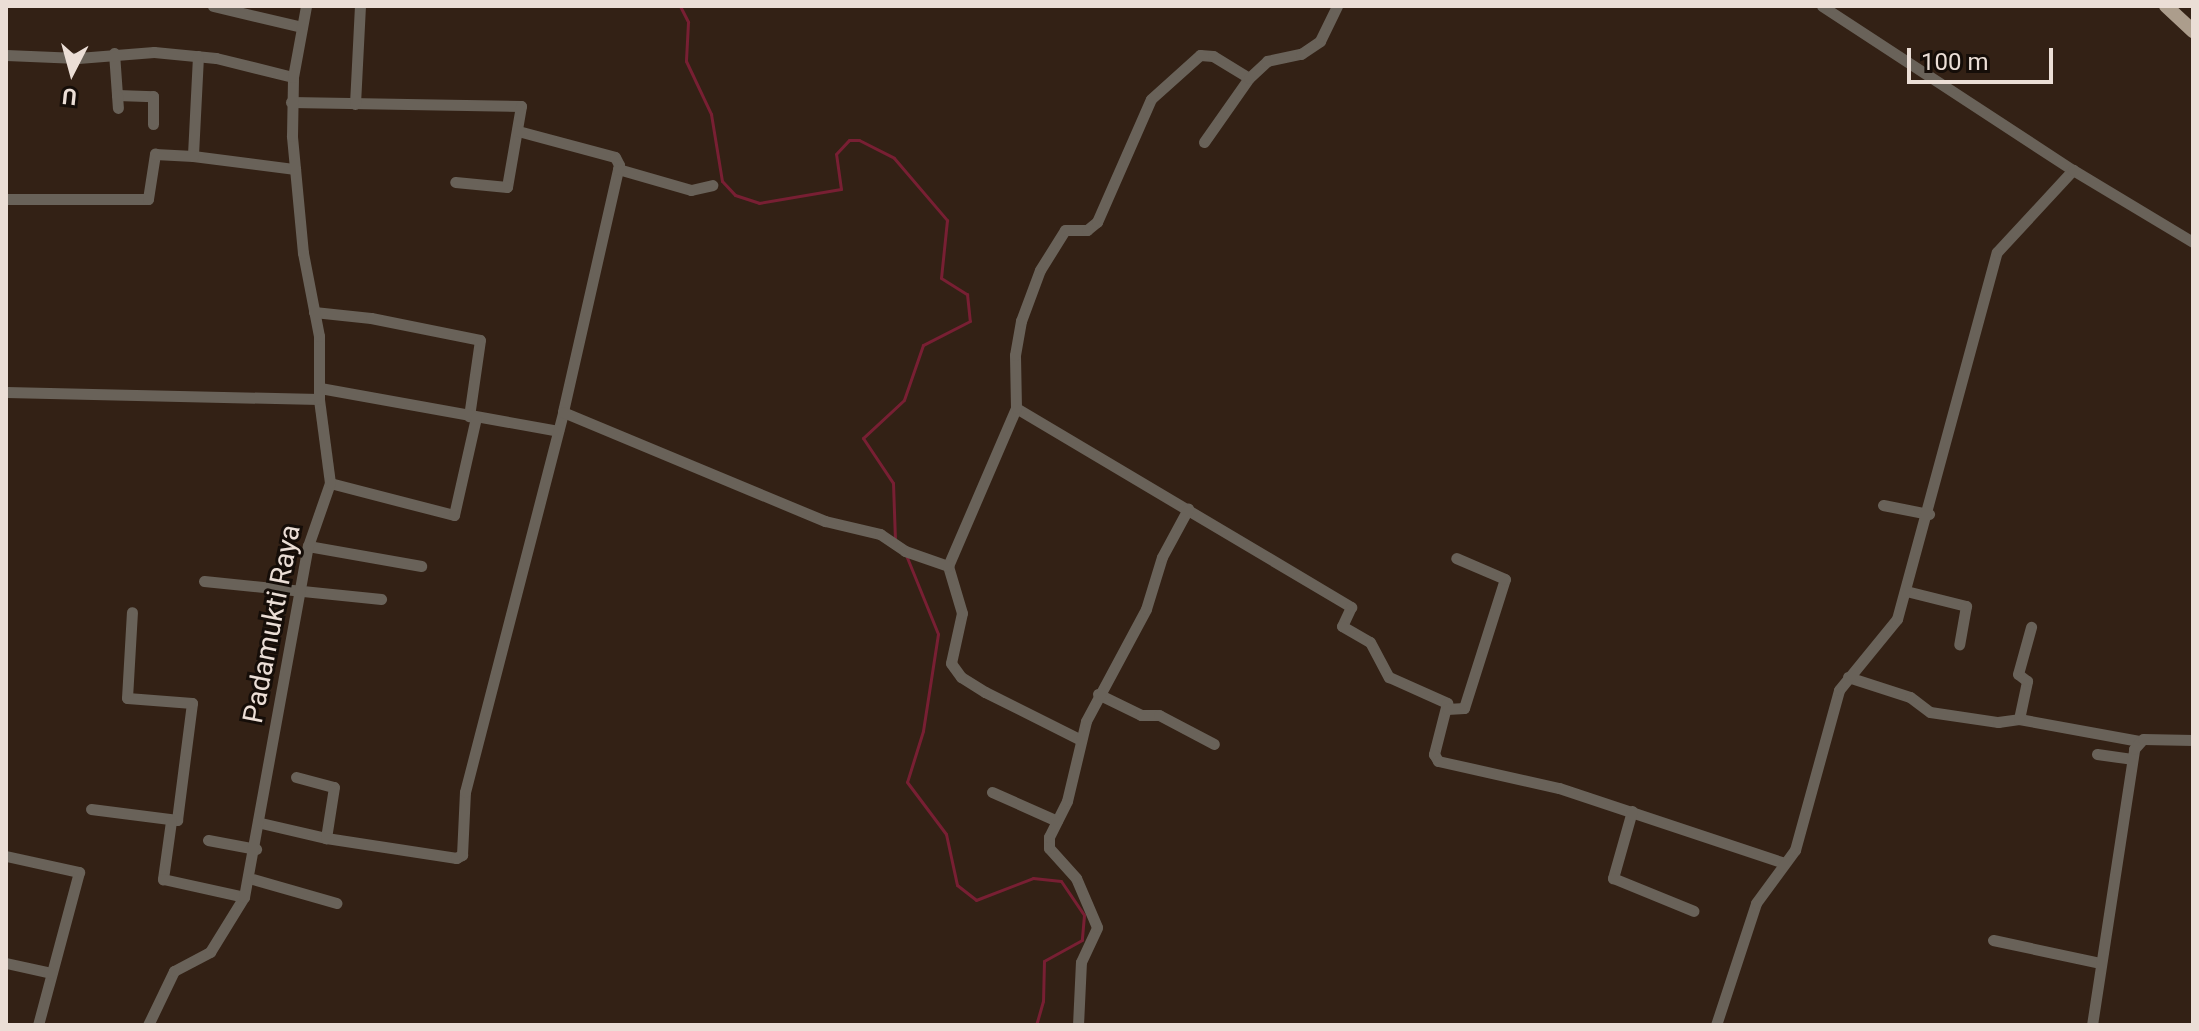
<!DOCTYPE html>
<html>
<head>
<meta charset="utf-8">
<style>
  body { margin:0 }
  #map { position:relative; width:2199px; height:1031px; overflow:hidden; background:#332115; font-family:Roboto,sans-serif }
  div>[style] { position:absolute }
  .stream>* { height:3px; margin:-1.5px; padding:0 1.5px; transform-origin:1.5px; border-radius:1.5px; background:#781f33 }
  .minor>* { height:11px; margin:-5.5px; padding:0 5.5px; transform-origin:5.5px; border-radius:5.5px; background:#696259 }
  .major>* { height:14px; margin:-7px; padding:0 7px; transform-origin:7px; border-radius:7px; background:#ac9d8c }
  span { translate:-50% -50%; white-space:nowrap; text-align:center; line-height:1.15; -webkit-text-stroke:6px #150d08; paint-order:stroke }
  .street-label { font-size:28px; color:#ebded6 }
  .frame { position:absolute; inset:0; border:8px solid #ebded6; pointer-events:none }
  .north { position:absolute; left:32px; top:32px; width:80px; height:80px; -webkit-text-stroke:6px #150d08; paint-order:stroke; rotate:186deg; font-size:22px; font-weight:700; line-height:32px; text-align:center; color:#ebded6 }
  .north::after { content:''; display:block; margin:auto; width:28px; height:36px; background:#ebded6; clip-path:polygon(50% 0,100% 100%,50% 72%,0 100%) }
  .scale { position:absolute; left:1907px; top:48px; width:146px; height:36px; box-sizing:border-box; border:4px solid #ebded6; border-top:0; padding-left:10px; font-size:24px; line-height:28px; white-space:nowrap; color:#ebded6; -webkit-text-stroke:6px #150d08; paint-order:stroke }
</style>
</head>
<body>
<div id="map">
  <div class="stream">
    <i style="left:680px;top:6px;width:18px;rotate:63deg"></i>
    <i style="left:688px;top:22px;width:39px;rotate:93deg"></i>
    <i style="left:686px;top:61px;width:59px;rotate:64.7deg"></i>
    <i style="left:711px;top:114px;width:68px;rotate:80.7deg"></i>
    <i style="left:722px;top:181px;width:19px;rotate:47deg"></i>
    <i style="left:735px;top:195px;width:25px;rotate:18deg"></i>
    <i style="left:759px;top:203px;width:83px;rotate:-9.7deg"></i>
    <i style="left:841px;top:189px;width:35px;rotate:-98deg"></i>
    <i style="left:836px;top:154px;width:19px;rotate:-47deg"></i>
    <i style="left:849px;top:140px;width:10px"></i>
    <i style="left:859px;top:140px;width:39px;rotate:27deg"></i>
    <i style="left:894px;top:158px;width:82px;rotate:49.5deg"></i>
    <i style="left:947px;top:220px;width:58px;rotate:95.9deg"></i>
    <i style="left:941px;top:278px;width:31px;rotate:32deg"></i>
    <i style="left:967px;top:294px;width:27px;rotate:84deg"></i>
    <i style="left:970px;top:321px;width:53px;rotate:152.9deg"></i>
    <i style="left:923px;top:345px;width:58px;rotate:109.1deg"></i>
    <i style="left:904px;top:400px;width:56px;rotate:137.2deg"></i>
    <i style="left:863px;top:438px;width:54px;rotate:56.3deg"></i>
    <i style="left:893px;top:483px;width:56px;rotate:88deg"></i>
    <i style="left:906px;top:555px;width:85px;rotate:67.9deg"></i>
    <i style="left:938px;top:634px;width:98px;rotate:98.8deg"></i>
    <i style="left:923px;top:731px;width:53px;rotate:107.4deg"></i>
    <i style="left:907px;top:782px;width:65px;rotate:53.1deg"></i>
    <i style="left:946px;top:834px;width:52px;rotate:77.8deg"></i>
    <i style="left:957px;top:885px;width:24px;rotate:38deg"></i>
    <i style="left:976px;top:900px;width:61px;rotate:-21.1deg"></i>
    <i style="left:1033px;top:878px;width:28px;rotate:6deg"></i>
    <i style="left:1061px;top:881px;width:41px;rotate:55.9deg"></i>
    <i style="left:1084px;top:915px;width:25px;rotate:95deg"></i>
    <i style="left:1082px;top:940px;width:43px;rotate:151.1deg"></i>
    <i style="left:1044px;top:961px;width:40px;rotate:91.4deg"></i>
    <i style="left:1043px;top:1001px;width:25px;rotate:106deg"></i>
  </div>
  <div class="minor">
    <i style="left:213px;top:6px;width:91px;rotate:13.3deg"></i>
    <i style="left:1822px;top:6px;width:300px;rotate:33.2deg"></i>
    <i style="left:114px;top:53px;width:42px;rotate:85.9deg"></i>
    <i style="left:117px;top:95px;width:36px;rotate:2deg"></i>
    <i style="left:153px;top:96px;width:28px;rotate:90deg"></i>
    <i style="left:6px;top:55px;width:72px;rotate:2.4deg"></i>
    <i style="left:78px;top:58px;width:76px;rotate:-4.5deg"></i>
    <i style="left:154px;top:52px;width:62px;rotate:5.5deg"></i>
    <i style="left:216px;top:58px;width:79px;rotate:13.9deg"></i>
    <i style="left:198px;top:56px;width:100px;rotate:92.9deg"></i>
    <i style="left:193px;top:156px;width:103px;rotate:7.3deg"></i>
    <i style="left:117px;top:95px;width:13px;rotate:86deg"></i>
    <i style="left:291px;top:102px;width:230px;rotate:1deg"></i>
    <i style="left:521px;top:106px;width:82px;rotate:99.8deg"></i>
    <i style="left:507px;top:187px;width:52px;rotate:-174.5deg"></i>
    <i style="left:355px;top:104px;width:98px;rotate:-87.1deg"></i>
    <i style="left:518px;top:131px;width:100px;rotate:15deg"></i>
    <i style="left:615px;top:157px;width:9px;rotate:63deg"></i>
    <i style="left:619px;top:165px;width:253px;rotate:102.8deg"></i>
    <i style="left:1204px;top:142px;width:78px;rotate:-54.9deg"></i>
    <i style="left:618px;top:169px;width:76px;rotate:16deg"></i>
    <i style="left:691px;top:190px;width:22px;rotate:-13deg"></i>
    <i style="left:6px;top:199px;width:142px"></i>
    <i style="left:148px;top:199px;width:46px;rotate:-81.2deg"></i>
    <i style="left:155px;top:154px;width:38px;rotate:3deg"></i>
    <i style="left:314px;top:312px;width:57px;rotate:6deg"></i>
    <i style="left:371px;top:318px;width:111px;rotate:11.4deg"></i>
    <i style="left:480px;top:340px;width:77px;rotate:98.2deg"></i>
    <i style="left:320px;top:388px;width:242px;rotate:10.2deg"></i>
    <i style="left:6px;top:392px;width:313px;rotate:1.3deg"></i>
    <i style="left:1016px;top:408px;width:390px;rotate:30.7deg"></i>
    <i style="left:1351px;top:607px;width:21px;rotate:115deg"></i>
    <i style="left:1342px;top:626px;width:32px;rotate:30deg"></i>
    <i style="left:1370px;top:642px;width:40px;rotate:62deg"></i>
    <i style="left:1389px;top:677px;width:64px;rotate:24.1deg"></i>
    <i style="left:1447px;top:703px;width:53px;rotate:104.3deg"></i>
    <i style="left:1434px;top:754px;width:8px;rotate:60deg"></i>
    <i style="left:1438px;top:761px;width:124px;rotate:12.6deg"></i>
    <i style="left:1559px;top:788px;width:237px;rotate:18.4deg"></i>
    <i style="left:330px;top:483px;width:128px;rotate:14.5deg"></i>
    <i style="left:454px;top:515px;width:100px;rotate:-77.3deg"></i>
    <i style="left:1883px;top:505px;width:47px;rotate:11.1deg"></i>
    <i style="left:308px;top:546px;width:115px;rotate:10deg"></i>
    <i style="left:204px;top:581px;width:178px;rotate:5.8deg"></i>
    <i style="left:1906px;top:591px;width:62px;rotate:14deg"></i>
    <i style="left:1966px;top:606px;width:39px;rotate:100deg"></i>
    <i style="left:1848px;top:677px;width:65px;rotate:17.9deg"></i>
    <i style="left:1910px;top:697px;width:25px;rotate:37deg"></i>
    <i style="left:1930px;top:712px;width:69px;rotate:8.4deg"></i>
    <i style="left:1998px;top:722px;width:21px;rotate:-8deg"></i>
    <i style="left:2019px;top:719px;width:122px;rotate:10.4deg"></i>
    <i style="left:1098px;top:694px;width:48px;rotate:26deg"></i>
    <i style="left:1141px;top:715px;width:18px"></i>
    <i style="left:1159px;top:715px;width:62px;rotate:27.8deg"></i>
    <i style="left:1447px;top:709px;width:17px;rotate:-3deg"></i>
    <i style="left:1464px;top:708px;width:135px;rotate:-72.4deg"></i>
    <i style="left:1505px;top:579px;width:53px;rotate:-156.8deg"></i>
    <i style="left:2019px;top:719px;width:39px;rotate:-78deg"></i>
    <i style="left:2027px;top:681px;width:11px;rotate:-142deg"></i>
    <i style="left:2018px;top:674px;width:49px;rotate:-74.5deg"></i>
    <i style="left:1079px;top:739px;width:105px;rotate:-153.4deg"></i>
    <i style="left:985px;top:692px;width:28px;rotate:-148deg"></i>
    <i style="left:961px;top:677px;width:17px;rotate:-126deg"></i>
    <i style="left:951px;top:663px;width:51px;rotate:-77.6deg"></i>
    <i style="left:962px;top:613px;width:49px;rotate:-106.6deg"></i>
    <i style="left:948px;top:566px;width:172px;rotate:-66.7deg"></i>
    <i style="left:1016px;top:408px;width:53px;rotate:-91.1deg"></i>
    <i style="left:1015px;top:355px;width:35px;rotate:-80deg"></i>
    <i style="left:1021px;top:321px;width:54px;rotate:-69.6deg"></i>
    <i style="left:1040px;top:270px;width:47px;rotate:-58deg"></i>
    <i style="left:1065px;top:230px;width:22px"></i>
    <i style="left:1087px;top:230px;width:13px;rotate:-39deg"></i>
    <i style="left:1097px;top:222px;width:134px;rotate:-66.3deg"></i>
    <i style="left:1151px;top:99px;width:66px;rotate:-41.9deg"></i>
    <i style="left:1200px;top:55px;width:13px;rotate:4deg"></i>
    <i style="left:1213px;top:56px;width:42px;rotate:31.4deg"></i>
    <i style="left:1249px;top:78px;width:25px;rotate:-43deg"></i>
    <i style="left:1267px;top:61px;width:35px;rotate:-12deg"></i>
    <i style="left:1301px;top:54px;width:23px;rotate:-34deg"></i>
    <i style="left:1320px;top:41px;width:39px;rotate:-64deg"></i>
    <i style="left:2097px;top:754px;width:35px;rotate:8deg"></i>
    <i style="left:296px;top:777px;width:39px;rotate:15deg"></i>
    <i style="left:334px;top:787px;width:52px;rotate:98.9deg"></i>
    <i style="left:992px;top:792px;width:71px;rotate:24deg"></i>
    <i style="left:91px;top:809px;width:87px;rotate:7.3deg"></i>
    <i style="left:177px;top:820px;width:118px;rotate:-82.7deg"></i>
    <i style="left:192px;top:703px;width:65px;rotate:-175.6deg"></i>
    <i style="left:127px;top:698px;width:86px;rotate:-86.7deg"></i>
    <i style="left:1632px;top:811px;width:70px;rotate:105.8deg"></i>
    <i style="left:1613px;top:878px;width:87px;rotate:22.2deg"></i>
    <i style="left:171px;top:821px;width:59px;rotate:97.9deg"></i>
    <i style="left:163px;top:879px;width:83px;rotate:12.5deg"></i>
    <i style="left:261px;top:823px;width:67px;rotate:13deg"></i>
    <i style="left:326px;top:838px;width:132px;rotate:8.7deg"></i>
    <i style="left:456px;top:858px;width:7px;rotate:-27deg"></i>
    <i style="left:462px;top:855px;width:63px;rotate:-87.3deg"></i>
    <i style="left:465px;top:792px;width:392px;rotate:-75.5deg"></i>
    <i style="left:563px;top:412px;width:284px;rotate:22.6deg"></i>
    <i style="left:825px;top:521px;width:57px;rotate:13.3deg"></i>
    <i style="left:880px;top:534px;width:30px;rotate:34deg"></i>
    <i style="left:905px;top:551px;width:46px;rotate:19.2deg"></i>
    <i style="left:208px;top:840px;width:49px;rotate:10.6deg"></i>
    <i style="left:6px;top:856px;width:75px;rotate:12.4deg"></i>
    <i style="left:79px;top:872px;width:158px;rotate:105deg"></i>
    <i style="left:249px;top:878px;width:91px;rotate:16deg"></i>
    <i style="left:1993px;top:940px;width:109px;rotate:12.1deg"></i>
    <i style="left:6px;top:963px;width:46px;rotate:12.5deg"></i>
    <i style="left:148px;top:1025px;width:60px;rotate:-64.3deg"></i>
    <i style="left:174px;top:971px;width:41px;rotate:-27.8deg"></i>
    <i style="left:210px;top:952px;width:65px;rotate:-58.3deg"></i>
    <i style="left:244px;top:897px;width:357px;rotate:-79.7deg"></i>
    <i style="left:308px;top:546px;width:67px;rotate:-70.8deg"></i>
    <i style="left:330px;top:483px;width:85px;rotate:-97.5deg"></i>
    <i style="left:319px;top:399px;width:63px;rotate:-90deg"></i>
    <i style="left:319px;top:336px;width:85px;rotate:-100.9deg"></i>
    <i style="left:303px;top:253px;width:118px;rotate:-95.4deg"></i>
    <i style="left:292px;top:136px;width:59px;rotate:-89deg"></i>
    <i style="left:293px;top:77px;width:72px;rotate:-79.6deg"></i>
    <i style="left:1078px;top:1025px;width:63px;rotate:-87.3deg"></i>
    <i style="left:1081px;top:962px;width:38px;rotate:-65deg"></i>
    <i style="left:1097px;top:927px;width:53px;rotate:-113.2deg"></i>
    <i style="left:1076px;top:878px;width:40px;rotate:-132deg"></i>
    <i style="left:1049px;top:848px;width:11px;rotate:-90deg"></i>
    <i style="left:1049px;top:837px;width:40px;rotate:-63.4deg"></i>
    <i style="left:1067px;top:801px;width:82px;rotate:-76.6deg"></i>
    <i style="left:1086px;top:721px;width:127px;rotate:-61.8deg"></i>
    <i style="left:1146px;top:609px;width:54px;rotate:-72.9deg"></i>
    <i style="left:1162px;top:557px;width:55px;rotate:-61.6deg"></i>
    <i style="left:1716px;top:1025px;width:128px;rotate:-71.8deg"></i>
    <i style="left:1756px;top:903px;width:66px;rotate:-53.7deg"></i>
    <i style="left:1795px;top:850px;width:166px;rotate:-74.6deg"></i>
    <i style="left:1839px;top:690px;width:92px;rotate:-50.8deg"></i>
    <i style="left:1897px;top:619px;width:380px;rotate:-74.8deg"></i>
    <i style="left:1997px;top:252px;width:112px;rotate:-47.2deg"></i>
    <i style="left:2073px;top:170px;width:140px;rotate:31deg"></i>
    <i style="left:2092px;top:1025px;width:279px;rotate:-81.3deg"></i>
    <i style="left:2134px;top:749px;width:13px;rotate:-48deg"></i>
    <i style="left:2143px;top:739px;width:50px;rotate:1.1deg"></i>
  </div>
  <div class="major">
    <i style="left:2166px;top:6px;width:37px;rotate:43deg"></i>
  </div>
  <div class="street-label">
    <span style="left:272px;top:624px;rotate:-79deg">Padamukti Raya</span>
  </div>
  <div class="frame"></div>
  <div class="north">U</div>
  <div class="scale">100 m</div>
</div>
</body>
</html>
